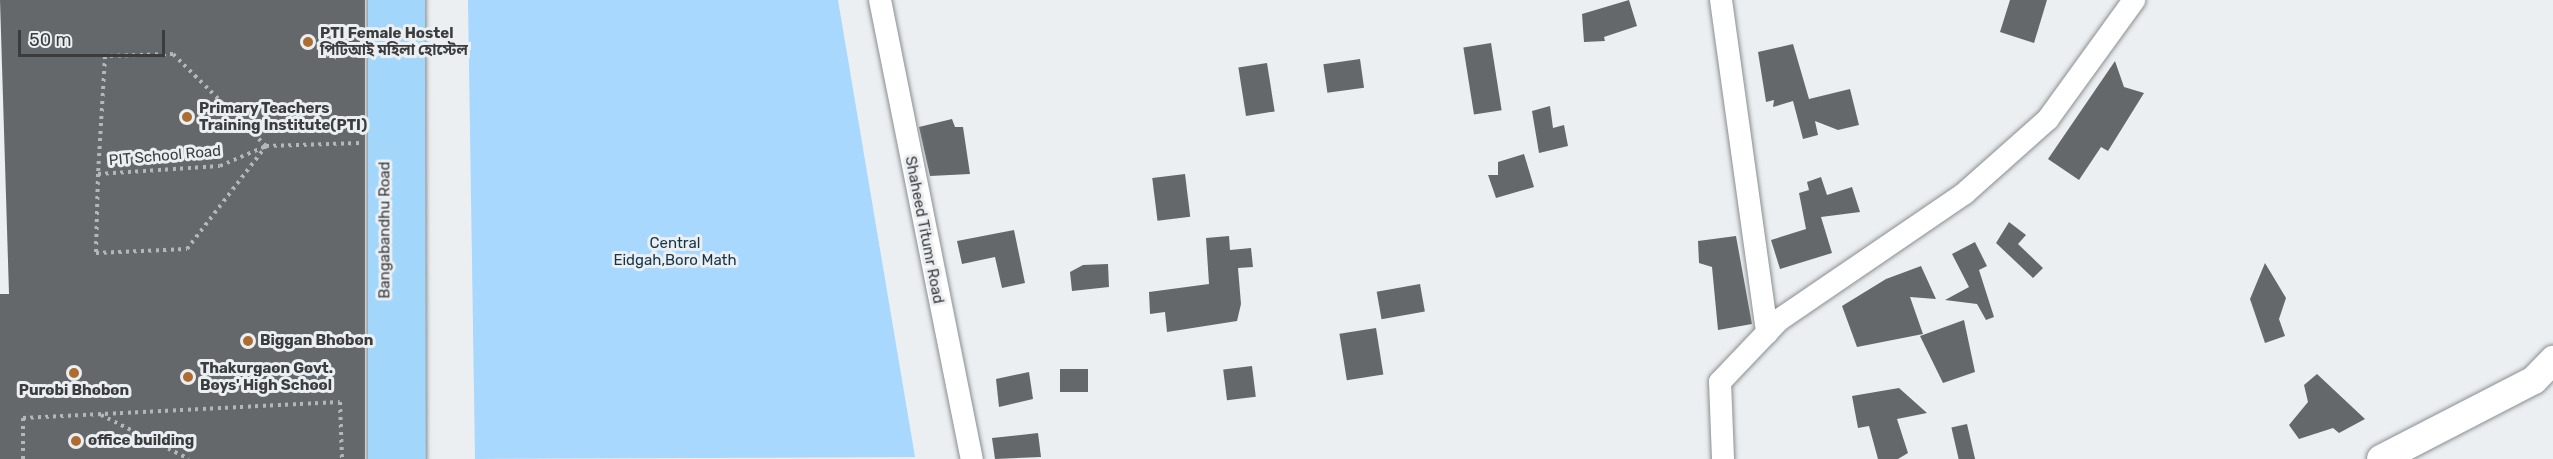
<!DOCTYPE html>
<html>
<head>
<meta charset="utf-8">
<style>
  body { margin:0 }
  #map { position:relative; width:2553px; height:459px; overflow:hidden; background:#ebeff2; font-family:Rubik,"Noto Sans Bengali",sans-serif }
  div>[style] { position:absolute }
  .green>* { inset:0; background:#a8d8fd }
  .building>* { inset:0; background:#65686b; transform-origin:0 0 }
  .path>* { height:4px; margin-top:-2px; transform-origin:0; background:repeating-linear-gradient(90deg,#b4b7ba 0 3px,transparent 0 7.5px) }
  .roads { filter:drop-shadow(0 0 2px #8a8e91) drop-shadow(0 0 2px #8a8e91) }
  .minor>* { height:22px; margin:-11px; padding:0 11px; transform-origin:11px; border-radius:11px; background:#fff }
  .tertiary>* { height:28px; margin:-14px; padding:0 14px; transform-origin:14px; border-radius:14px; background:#fff }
  .primary>* { height:33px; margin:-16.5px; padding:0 16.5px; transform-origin:16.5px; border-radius:16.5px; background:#a2d7fb }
  .dots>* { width:16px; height:16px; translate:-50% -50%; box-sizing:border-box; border:3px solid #ebeff2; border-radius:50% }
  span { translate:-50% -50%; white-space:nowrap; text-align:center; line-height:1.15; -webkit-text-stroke:6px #ebeff2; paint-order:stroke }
  .poi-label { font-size:15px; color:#3b3c3e; font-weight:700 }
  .left { translate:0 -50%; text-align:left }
  .street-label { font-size:15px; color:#3b3c3e }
  .park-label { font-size:15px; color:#14354b }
  .scale { position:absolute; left:18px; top:30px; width:147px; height:27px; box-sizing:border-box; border:3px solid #3b3c3e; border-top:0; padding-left:8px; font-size:18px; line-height:21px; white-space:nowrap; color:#3b3c3e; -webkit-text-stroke:4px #ebeff2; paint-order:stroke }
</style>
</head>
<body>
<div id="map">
  <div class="green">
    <i style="clip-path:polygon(468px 0,838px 0,915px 457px,475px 459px)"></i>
  </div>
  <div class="building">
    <i style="clip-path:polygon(0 0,365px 0,365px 459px,0 459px,0 294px,9px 294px)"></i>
    <i style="clip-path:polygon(1629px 0,1637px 26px,1604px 37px,1605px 41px,1584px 42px,1582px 14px)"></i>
    <i style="clip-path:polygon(2010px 0,2047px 0,2034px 43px,2000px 32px)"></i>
    <i style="left:1491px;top:43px;width:68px;height:28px;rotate:81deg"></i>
    <i style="clip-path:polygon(1793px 44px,1809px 99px,1850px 89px,1859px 125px,1838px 130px,1815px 121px,1818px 135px,1803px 139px,1793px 101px,1773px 107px,1774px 100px,1766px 102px,1758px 52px)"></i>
    <i style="left:1360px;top:59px;width:29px;height:37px;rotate:82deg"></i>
    <i style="clip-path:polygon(2115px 61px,2124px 87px,2144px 93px,2108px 151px,2101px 147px,2079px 180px,2048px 159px)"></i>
    <i style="left:1267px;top:63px;width:49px;height:29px;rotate:81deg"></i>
    <i style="clip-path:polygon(1550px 106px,1553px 128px,1564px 125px,1568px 146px,1539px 153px,1532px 111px)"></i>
    <i style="clip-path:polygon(952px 119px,955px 127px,963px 127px,970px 174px,930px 176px,919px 127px)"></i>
    <i style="clip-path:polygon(1524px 154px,1534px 187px,1496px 198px,1488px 175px,1498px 175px,1498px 162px)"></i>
    <i style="left:1185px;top:174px;width:43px;height:33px;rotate:83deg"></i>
    <i style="clip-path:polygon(1821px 177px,1827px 195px,1852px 187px,1860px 212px,1821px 217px,1832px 253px,1780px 269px,1771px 240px,1806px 229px,1799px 193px,1809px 190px,1807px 182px)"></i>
    <i style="clip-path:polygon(2009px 222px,2026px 235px,2018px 244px,2043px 268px,2033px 278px,1996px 243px)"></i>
    <i style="clip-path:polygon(1014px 230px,1025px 283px,1002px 288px,995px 257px,962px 264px,957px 241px)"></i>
    <i style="clip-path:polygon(1229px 236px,1230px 250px,1251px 248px,1253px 267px,1238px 268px,1241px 304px,1237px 321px,1167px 332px,1165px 312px,1150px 314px,1149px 292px,1209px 284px,1206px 238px)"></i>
    <i style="clip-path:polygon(1736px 236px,1752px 324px,1718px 330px,1712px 267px,1699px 263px,1698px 241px)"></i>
    <i style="clip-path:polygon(1975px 242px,1987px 266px,1979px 270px,1994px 317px,1986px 320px,1977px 304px,1945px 300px,1969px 287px,1952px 254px)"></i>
    <i style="clip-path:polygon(2265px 263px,2286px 298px,2279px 319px,2285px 336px,2265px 343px,2250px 299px)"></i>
    <i style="clip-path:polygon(1108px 264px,1109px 287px,1072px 291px,1070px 272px,1083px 265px)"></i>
    <i style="clip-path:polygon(1921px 266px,1936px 299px,1910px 297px,1923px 334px,1857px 347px,1842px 306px,1886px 279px)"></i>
    <i style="left:1420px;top:284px;width:28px;height:44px;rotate:80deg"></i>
    <i style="clip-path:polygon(1964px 320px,1975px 372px,1943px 383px,1920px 336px)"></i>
    <i style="left:1376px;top:328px;width:47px;height:37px;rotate:81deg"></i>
    <i style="left:1252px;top:366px;width:31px;height:29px;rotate:83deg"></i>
    <i style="left:1088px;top:369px;width:23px;height:28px;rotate:90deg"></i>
    <i style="clip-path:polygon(1029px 372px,1033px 399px,999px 407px,996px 379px)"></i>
    <i style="clip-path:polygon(2317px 374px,2365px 419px,2339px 433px,2333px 428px,2299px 439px,2289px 425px,2308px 402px,2304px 385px)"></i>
    <i style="clip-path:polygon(1899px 388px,1927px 413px,1897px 419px,1908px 453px,1898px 459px,1878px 459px,1869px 426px,1858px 428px,1852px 396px)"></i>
    <i style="left:1967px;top:424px;width:36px;height:16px;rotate:77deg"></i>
    <i style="clip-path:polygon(1038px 433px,1041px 457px,995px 459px,992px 438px)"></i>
  </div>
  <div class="path">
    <i style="left:98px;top:174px;width:122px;rotate:-3.8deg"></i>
    <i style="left:220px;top:166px;width:50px;rotate:-23.5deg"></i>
    <i style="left:266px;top:146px;width:131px;rotate:-135.3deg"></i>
    <i style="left:173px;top:54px;width:68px;rotate:178.3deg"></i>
    <i style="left:105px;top:56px;width:118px;rotate:93.4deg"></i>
    <i style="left:98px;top:174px;width:79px;rotate:91.5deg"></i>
    <i style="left:96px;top:253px;width:91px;rotate:-2.5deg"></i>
    <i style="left:187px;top:249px;width:130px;rotate:-52.5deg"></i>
    <i style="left:266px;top:146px;width:94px;rotate:-1.8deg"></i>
    <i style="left:101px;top:415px;width:98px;rotate:26.6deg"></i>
    <i style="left:23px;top:459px;width:41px;rotate:-90deg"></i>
    <i style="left:23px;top:418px;width:317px;rotate:-2.9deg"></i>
    <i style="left:340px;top:402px;width:57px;rotate:88deg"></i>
  </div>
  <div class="roads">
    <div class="minor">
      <i style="left:880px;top:0;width:468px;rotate:78.7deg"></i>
      <i style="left:1721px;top:0;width:336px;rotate:82.1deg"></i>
      <i style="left:1723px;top:459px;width:77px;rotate:-92.2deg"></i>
      <i style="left:1720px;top:382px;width:86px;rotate:-46.4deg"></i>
      <i style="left:1779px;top:320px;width:225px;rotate:-34.3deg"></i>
      <i style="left:1965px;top:193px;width:111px;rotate:-41.7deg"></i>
      <i style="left:2048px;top:119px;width:147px;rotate:-54.1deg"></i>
    </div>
    <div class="tertiary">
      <i style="left:2381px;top:459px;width:172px;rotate:-27.3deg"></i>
      <i style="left:2534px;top:380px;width:28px;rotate:-46deg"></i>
    </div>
    <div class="primary">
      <i style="left:384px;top:0;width:459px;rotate:90deg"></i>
      <i style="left:408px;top:0;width:459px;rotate:89.9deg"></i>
    </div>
  </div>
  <div class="dots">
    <i style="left:308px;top:42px;background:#ac6d33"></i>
    <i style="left:187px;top:117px;background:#ac6d33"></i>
    <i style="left:248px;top:341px;background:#ac6d33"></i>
    <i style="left:74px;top:373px;background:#ac6d33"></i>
    <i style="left:188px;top:377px;background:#ac6d33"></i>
    <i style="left:76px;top:441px;background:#ac6d33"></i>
  </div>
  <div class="poi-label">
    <span class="left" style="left:320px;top:42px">PTI Female Hostel<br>পিটিআই মহিলা হোস্টেল</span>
    <span class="left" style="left:199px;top:117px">Primary Teachers<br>Training Institute(PTI)</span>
    <span class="left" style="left:260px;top:341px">Biggan Bhobon</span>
    <span class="left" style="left:200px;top:377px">Thakurgaon Govt.<br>Boys' High School</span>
    <span style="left:74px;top:391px">Purobi Bhobon</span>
    <span class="left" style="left:88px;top:441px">office building</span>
  </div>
  <div class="street-label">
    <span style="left:165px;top:156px;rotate:-5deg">PIT School Road</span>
    <span style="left:385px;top:230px;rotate:-90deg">Bangabandhu Road</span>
    <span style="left:924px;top:230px;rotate:79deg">Shaheed Titumr Road</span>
  </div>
  <div class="park-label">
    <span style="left:675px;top:252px">Central<br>Eidgah,Boro Math</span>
  </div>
  <div class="scale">50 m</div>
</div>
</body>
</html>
